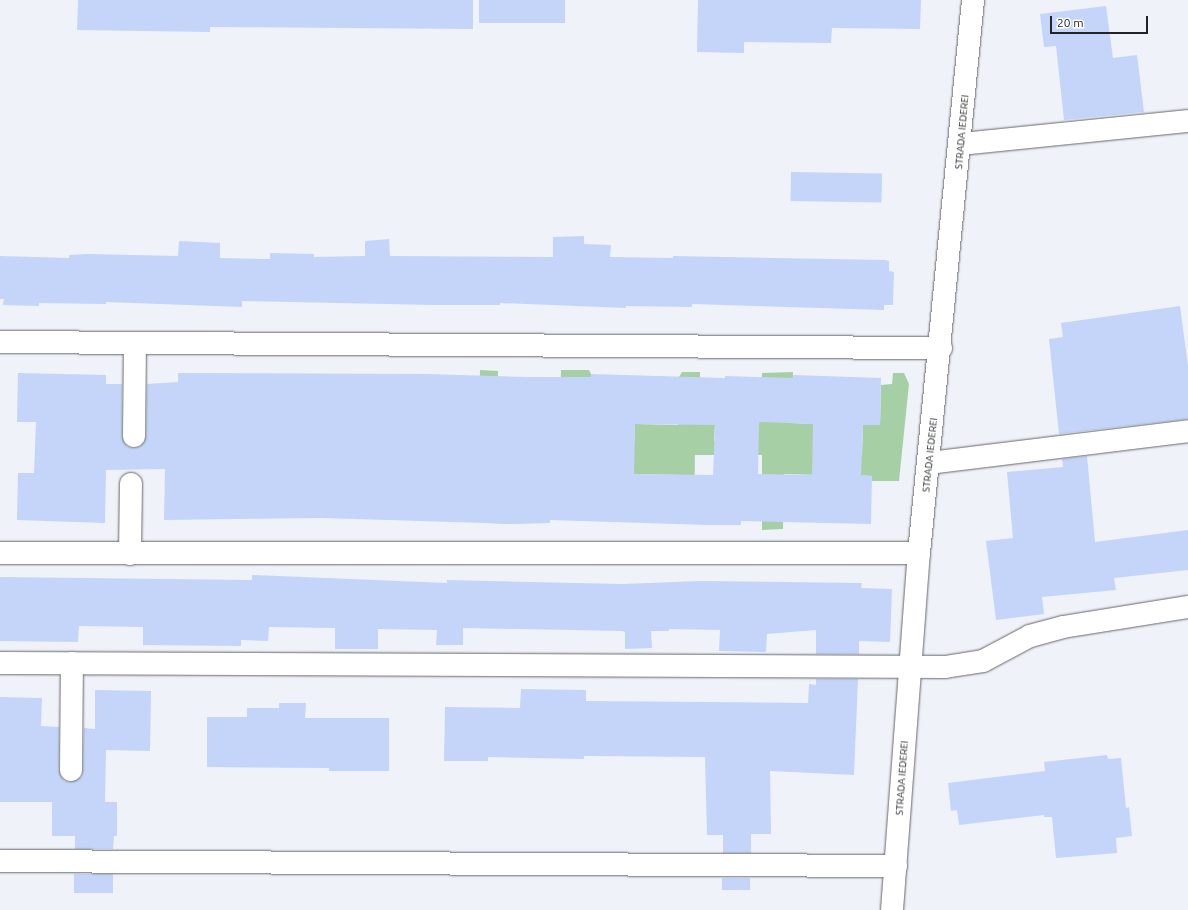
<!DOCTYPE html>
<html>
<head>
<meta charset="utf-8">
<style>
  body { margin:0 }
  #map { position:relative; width:1188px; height:910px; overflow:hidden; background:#eff2f8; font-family:Ubuntu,sans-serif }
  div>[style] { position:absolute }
  .green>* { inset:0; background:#a7cfa5 }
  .building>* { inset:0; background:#c4d5f9; transform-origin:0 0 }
  .roads { filter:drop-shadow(0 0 1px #65676d) drop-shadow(0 0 1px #65676d) }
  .minor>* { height:22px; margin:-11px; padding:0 11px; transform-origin:11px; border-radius:11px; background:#fff }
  span { translate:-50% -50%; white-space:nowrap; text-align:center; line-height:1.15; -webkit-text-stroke:3px #fff; paint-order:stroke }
  .street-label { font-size:10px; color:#222326 }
  .scale { position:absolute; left:1050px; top:16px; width:98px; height:18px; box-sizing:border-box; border:2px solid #222326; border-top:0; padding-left:5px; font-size:12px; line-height:14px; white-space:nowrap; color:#222326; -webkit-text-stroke:3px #fff; paint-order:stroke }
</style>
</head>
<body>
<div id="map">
  <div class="green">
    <i style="clip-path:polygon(480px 370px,498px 371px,497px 423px,512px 424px,512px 448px,559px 449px,561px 370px,589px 370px,591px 374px,590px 423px,609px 423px,609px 447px,634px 447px,635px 424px,678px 425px,679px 377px,682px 372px,700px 372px,700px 384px,713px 384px,712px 423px,715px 424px,714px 441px,741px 442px,741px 424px,759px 425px,762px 373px,793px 372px,792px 423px,813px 424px,813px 454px,862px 455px,863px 425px,880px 425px,881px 385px,892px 384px,893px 373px,904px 373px,909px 384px,899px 481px,872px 481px,872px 476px,852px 475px,852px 458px,823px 457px,822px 475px,784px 474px,783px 529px,762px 530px,762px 455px,695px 455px,694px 523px,681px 523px,682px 475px,594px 473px,593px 521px,576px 521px,577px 461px,538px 460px,538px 473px,516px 474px,517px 524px,488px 523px,489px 474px,452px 473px,452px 455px,448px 455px,449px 443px,465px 444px,465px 424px,479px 424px)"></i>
  </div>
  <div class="building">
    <i style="clip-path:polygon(78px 0,473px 0,473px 29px,210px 27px,210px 32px,77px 30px)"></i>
    <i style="left:479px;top:0;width:86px;height:23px"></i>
    <i style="clip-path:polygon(698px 0,921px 0,920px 29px,832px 28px,831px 43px,744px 42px,744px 53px,697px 52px)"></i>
    <i style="clip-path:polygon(1106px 6px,1113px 58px,1137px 55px,1144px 112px,1064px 120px,1056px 46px,1044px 47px,1040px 14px)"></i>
    <i style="left:791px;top:172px;width:91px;height:29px;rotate:1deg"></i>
    <i style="clip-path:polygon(584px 236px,584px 244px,611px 245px,610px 257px,673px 258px,673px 256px,885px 260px,889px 261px,889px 271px,894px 272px,893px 305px,884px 305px,884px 310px,692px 304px,692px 307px,626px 306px,626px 308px,500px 303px,500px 305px,435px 305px,242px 301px,242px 307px,106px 302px,106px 304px,39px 303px,39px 306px,3px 305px,4px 299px,0 299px,0 256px,69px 258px,69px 255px,87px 254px,178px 256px,179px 241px,220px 243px,220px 258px,270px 259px,270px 253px,314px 254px,314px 257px,365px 256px,365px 241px,389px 239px,390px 256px,553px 257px,553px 237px)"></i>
    <i style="clip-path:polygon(1180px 306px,1188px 366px,1188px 419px,1059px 434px,1049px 339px,1063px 337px,1061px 323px)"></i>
    <i style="clip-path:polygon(evenodd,18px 373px,106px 375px,106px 384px,122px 384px,122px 436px,127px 447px,134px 448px,140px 447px,146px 437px,147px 384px,178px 382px,178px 373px,427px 374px,526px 377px,591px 377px,591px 374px,725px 378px,725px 376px,793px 378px,793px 375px,881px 378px,880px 425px,863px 425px,861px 475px,872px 476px,871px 524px,741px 521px,741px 525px,708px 525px,550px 520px,550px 523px,517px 524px,322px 518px,164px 520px,165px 469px,106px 470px,105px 523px,17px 520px,18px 473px,34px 473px,36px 422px,17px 422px,18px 373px,759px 422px,813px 424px,812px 475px,758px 474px,759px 422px,18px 373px,635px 424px,715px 425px,713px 475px,634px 474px,635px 424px)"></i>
    <i style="clip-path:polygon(1087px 456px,1095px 542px,1188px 530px,1188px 570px,1114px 578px,1116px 590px,1042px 597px,1044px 614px,996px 620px,986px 541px,1013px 538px,1007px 472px,1063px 467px,1062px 459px)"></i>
    <i style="clip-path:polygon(252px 575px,447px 583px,447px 580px,622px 584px,701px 581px,862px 583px,861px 588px,892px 589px,890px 642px,859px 641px,859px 654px,816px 654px,816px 630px,767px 634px,766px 652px,719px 651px,720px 630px,669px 629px,669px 631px,651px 631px,652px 648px,625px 649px,625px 632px,622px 631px,463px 628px,463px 645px,436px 645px,437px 630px,378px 629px,378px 649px,335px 649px,335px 628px,269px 627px,268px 641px,241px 640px,241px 646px,143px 645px,143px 627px,79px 626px,78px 642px,0 641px,0 577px,252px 580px)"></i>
    <i style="clip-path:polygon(816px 679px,858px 679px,854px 775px,770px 771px,771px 834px,751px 834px,751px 853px,723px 853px,723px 835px,707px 835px,705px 757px,584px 756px,584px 759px,488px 757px,488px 761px,444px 761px,445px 707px,520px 708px,521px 689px,586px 690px,586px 701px,808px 703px,809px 684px,816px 685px)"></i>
    <i style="clip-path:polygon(95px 690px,151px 691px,150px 751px,106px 750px,105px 802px,117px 802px,117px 836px,114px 836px,113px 849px,75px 849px,75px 836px,52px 836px,52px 802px,0 802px,0 697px,42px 698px,41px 726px,59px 727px,59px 770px,64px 781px,71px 782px,82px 777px,83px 770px,84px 728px,95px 729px)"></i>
    <i style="clip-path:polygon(279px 703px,306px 703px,305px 718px,389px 718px,389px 771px,329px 771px,329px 768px,207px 767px,207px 717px,247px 717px,247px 708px,279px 708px)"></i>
    <i style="clip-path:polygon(1107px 755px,1108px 759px,1121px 758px,1126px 808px,1129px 807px,1132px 836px,1116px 838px,1117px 853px,1056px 858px,1052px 817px,1044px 817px,1044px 815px,959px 825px,957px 810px,951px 811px,948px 783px,1045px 771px,1044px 762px)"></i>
    <i style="left:74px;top:874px;width:39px;height:19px"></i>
    <i style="left:722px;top:878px;width:28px;height:12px"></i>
  </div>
  <div class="roads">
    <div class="minor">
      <i style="left:961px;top:144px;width:228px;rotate:-5.8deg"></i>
      <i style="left:0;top:342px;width:941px;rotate:0.37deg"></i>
      <i style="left:134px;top:436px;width:93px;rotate:-89.4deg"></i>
      <i style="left:929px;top:463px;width:261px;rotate:-7deg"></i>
      <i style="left:0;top:553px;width:919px"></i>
      <i style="left:130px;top:554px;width:70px;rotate:-89.2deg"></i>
      <i style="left:0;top:663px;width:945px;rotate:0.24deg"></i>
      <i style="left:945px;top:667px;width:38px;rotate:-9deg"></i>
      <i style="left:983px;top:661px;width:53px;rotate:-28deg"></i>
      <i style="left:1030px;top:636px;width:34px;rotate:-15deg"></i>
      <i style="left:1063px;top:627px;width:127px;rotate:-9.1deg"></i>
      <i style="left:71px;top:770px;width:107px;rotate:-89.5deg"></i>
      <i style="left:0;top:861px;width:896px;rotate:0.32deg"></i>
      <i style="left:892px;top:910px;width:358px;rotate:-85.7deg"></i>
      <i style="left:919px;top:553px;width:556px;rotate:-84.42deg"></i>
    </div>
  </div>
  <div class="street-label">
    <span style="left:962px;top:132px;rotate:-85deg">STRADA IEDEREI</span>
    <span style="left:930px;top:455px;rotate:-84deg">STRADA IEDEREI</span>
    <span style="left:902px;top:778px;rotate:-86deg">STRADA IEDEREI</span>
  </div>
  <div class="scale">20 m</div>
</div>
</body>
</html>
